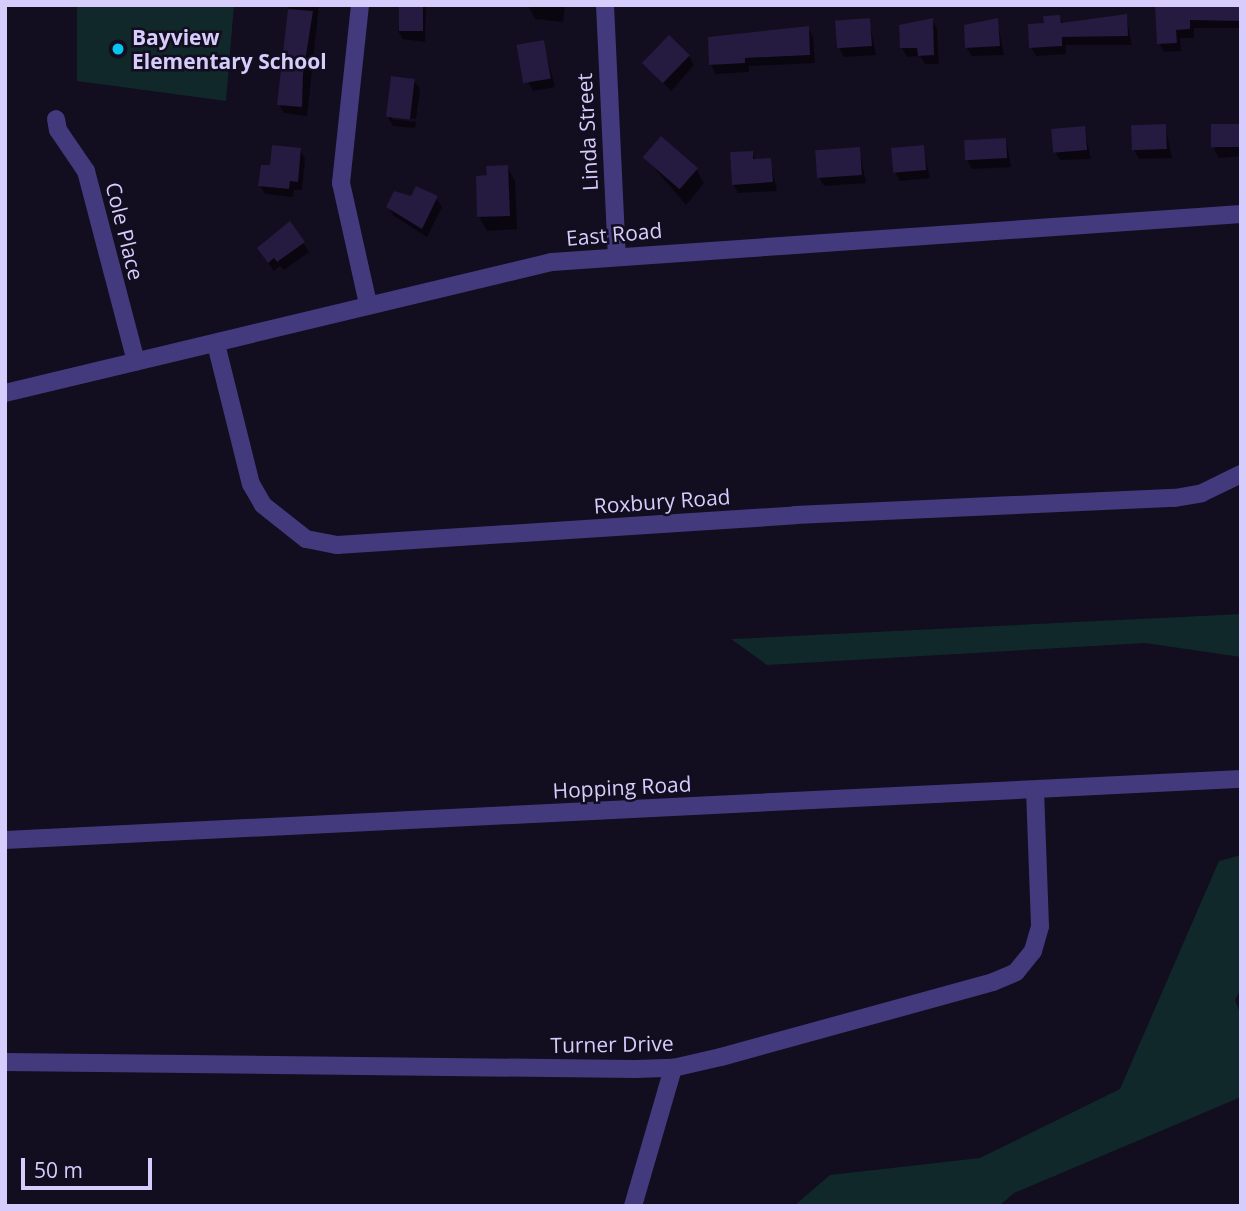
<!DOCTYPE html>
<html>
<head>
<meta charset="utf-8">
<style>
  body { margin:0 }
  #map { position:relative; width:1246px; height:1211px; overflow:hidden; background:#120d1f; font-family:"Open Sans",sans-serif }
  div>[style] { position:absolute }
  .green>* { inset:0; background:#102829 }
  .shadow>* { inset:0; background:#0007 }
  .building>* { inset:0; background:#251a3f; transform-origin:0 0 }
  .minor>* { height:18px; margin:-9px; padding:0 9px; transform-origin:9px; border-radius:9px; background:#423a7d }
  .dots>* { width:19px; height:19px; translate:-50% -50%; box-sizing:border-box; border:4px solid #120d1f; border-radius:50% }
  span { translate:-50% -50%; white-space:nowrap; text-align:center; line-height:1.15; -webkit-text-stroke:5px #120d1f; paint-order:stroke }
  .poi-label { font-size:21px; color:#d6cdfd; font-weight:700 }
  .left { translate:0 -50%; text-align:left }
  .street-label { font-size:21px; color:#d6cdfd }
  .frame { position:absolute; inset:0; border:7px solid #d6cdfd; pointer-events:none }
  .scale { position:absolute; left:21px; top:1158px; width:131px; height:32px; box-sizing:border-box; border:4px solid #d6cdfd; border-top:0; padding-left:9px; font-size:21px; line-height:24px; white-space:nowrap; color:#d6cdfd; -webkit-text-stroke:5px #120d1f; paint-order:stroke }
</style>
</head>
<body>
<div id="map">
  <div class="green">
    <i style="clip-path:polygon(77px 5px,234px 5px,226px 101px,77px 81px)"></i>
    <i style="clip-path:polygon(1241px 614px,1241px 657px,1145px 643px,767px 665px,731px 639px)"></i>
    <i style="clip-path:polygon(1241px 855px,1241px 989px,1235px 1000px,1241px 1015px,1241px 1097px,1014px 1193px,999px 1206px,794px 1206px,830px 1175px,980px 1158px,1120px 1089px,1219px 861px)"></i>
  </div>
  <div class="shadow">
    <i style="clip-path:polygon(289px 5px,319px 5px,307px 116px,284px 113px,279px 104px)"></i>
    <i style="clip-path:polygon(403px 5px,426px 5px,425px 42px,403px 39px,398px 31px)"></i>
    <i style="clip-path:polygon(528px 5px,565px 5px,563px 22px,535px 19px)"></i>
    <i style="clip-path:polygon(1176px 5px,1241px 5px,1241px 28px,1194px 28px,1194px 38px,1180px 38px,1181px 51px,1164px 52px,1159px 43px)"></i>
    <i style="clip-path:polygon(1059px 16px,1064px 24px,1126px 16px,1132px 45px,1066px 45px,1066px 54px,1036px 56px,1031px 47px,1045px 24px)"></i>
    <i style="clip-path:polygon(869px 20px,876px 55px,844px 57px,839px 48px)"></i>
    <i style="clip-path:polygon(932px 20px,937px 29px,939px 64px,925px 64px,920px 56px,907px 57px,902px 48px)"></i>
    <i style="clip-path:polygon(997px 20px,1004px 55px,972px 56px,966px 47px)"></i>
    <i style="clip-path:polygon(808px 28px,813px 37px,815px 63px,749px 66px,749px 72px,716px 74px,711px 65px,772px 35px,772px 30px)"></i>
    <i style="clip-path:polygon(543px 42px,555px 87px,533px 91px,528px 82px)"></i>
    <i style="clip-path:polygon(689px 56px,694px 65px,671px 91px,646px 64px)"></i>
    <i style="clip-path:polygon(414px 80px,420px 89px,416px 119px,392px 116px,392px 119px,416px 122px,415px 128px,393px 126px,388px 117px)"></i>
    <i style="clip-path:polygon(1241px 125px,1241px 156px,1219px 158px,1214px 149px)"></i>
    <i style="clip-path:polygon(1165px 126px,1172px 158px,1139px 159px,1134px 150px)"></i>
    <i style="clip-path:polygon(1084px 128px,1091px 159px,1060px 160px,1055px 151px)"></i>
    <i style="clip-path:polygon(1006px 139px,1011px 167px,972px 169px,967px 160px)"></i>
    <i style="clip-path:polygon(923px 147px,930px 178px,900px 181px,895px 172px)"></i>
    <i style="clip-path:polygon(859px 149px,866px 183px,824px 186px,819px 177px)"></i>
    <i style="clip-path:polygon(300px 150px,305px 159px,302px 190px,294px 190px,293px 197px,265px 194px,260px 185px,272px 167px)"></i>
    <i style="clip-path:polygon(752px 153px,756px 160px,770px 159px,777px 191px,738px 193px,733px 184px)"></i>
    <i style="clip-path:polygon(645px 157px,696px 169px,704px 183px,686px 205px)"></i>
    <i style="clip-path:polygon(507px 167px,515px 181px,517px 229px,487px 231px,479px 217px)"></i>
    <i style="clip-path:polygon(412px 198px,436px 198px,442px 207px,427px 237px,394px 216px,388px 207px)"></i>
    <i style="clip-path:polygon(290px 224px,309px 252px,284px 270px,280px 266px,274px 271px,264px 257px)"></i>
  </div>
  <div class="building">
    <i style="left:399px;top:5px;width:24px;height:26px"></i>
    <i style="clip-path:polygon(1155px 5px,1241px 5px,1241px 21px,1190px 20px,1190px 29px,1176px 30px,1177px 43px,1157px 44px)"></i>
    <i style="clip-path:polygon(288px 9px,313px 11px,303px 74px,302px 107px,277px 105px)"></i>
    <i style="clip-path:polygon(1127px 14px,1128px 36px,1062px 37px,1062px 46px,1029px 48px,1028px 24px,1044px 23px,1043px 16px,1060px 15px,1061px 23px)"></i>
    <i style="left:870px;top:18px;width:28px;height:35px;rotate:86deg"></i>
    <i style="clip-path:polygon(933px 18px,934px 55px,918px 56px,917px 48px,900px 48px,899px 25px)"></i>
    <i style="clip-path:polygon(998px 18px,1000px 46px,965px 48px,964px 25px)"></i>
    <i style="clip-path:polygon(809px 26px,810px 55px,745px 58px,745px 63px,709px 65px,708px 37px)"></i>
    <i style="left:669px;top:35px;width:29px;height:39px;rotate:44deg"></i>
    <i style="left:544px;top:40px;width:39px;height:28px;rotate:80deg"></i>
    <i style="left:391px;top:76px;width:24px;height:41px;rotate:7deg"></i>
    <i style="left:1166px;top:124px;width:25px;height:35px;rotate:88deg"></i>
    <i style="left:1241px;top:124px;width:23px;height:30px;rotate:90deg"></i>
    <i style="left:1085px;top:126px;width:24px;height:34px;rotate:85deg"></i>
    <i style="left:661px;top:136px;width:49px;height:28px;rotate:41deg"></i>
    <i style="left:1006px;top:138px;width:20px;height:42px;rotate:87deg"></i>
    <i style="clip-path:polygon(272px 145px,301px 148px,298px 182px,290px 181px,289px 189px,258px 186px,261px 165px,270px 165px)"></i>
    <i style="left:924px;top:145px;width:25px;height:33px;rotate:85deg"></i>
    <i style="left:860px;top:147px;width:28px;height:45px;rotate:86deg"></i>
    <i style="clip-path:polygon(753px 151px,753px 159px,771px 158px,773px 182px,732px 185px,730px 152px)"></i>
    <i style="clip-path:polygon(508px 165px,510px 216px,477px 217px,476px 176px,487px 175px,486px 166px)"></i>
    <i style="clip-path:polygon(416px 186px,438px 196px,422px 229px,386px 207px,394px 191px,411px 196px)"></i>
    <i style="clip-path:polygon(290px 221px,305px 242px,277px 262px,274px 258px,268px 263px,257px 248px)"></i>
  </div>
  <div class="minor">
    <i style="left:360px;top:5px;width:179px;rotate:96.1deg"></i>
    <i style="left:341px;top:183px;width:124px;rotate:77.4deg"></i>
    <i style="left:605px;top:5px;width:251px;rotate:87.3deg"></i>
    <i style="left:56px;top:119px;width:11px;rotate:80deg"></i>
    <i style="left:58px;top:130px;width:50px;rotate:55.7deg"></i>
    <i style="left:86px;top:171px;width:197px;rotate:75.3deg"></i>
    <i style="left:216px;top:344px;width:144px;rotate:76deg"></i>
    <i style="left:251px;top:484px;width:24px;rotate:60deg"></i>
    <i style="left:263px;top:505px;width:55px;rotate:38.3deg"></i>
    <i style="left:306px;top:539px;width:32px;rotate:11deg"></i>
    <i style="left:337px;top:545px;width:459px;rotate:-3.7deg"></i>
    <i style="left:795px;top:515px;width:380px;rotate:-2.6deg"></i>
    <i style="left:1175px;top:498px;width:27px;rotate:-10deg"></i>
    <i style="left:1202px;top:493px;width:43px;rotate:-26deg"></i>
    <i style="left:5px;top:393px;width:562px;rotate:-13.47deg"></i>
    <i style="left:552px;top:262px;width:691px;rotate:-3.99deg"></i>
    <i style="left:5px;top:840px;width:1238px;rotate:-2.83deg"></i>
    <i style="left:5px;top:1062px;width:630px;rotate:0.64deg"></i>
    <i style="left:635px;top:1069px;width:38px;rotate:-2deg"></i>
    <i style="left:673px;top:1068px;width:49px;rotate:-12.9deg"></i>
    <i style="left:721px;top:1057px;width:282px;rotate:-15.4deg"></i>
    <i style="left:993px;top:982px;width:25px;rotate:-23deg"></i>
    <i style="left:1016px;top:972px;width:27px;rotate:-51deg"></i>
    <i style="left:1033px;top:951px;width:26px;rotate:-74deg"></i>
    <i style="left:1040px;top:926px;width:136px;rotate:-92.1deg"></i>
    <i style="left:633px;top:1206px;width:144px;rotate:-73.8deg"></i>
  </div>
  <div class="dots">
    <i style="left:118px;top:49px;background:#08c5ef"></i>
  </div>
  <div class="poi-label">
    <span class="left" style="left:132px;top:49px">Bayview<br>Elementary School</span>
  </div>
  <div class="street-label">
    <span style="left:587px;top:132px;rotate:-93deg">Linda Street</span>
    <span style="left:125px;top:231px;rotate:76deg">Cole Place</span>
    <span style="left:614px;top:234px;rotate:-5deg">East Road</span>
    <span style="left:662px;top:501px;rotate:-4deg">Roxbury Road</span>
    <span style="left:622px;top:787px;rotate:-3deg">Hopping Road</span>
    <span style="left:612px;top:1044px;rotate:-1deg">Turner Drive</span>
  </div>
  <div class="frame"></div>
  <div class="scale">50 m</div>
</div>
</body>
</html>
